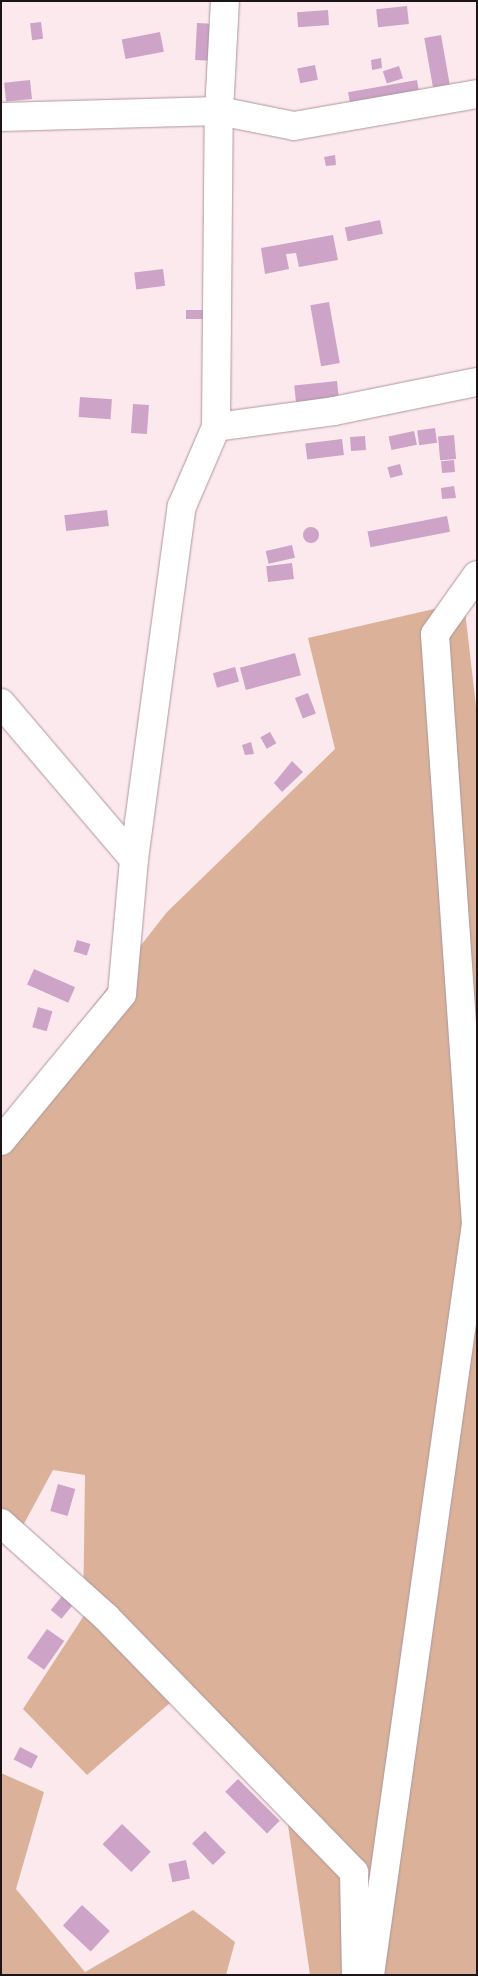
<!DOCTYPE html>
<html>
<head>
<meta charset="utf-8">
<style>
  body { margin:0 }
  #map { position:relative; width:478px; height:1976px; overflow:hidden; background:#fce9ee; font-family:Lato,sans-serif }
  div>[style] { position:absolute }
  .green>* { inset:0; background:#dbb299 }
  .building>* { inset:0; background:#cda3c7; transform-origin:0 0 }
  .round { border-radius:50% }
  .roads { filter:drop-shadow(0 0 1px #ae979e) drop-shadow(0 0 1px #ae979e) }
  .street>* { height:28px; margin:-14px; padding:0 14px; transform-origin:14px; border-radius:14px; background:#fff }
  span { translate:-50% -50%; white-space:nowrap; text-align:center; line-height:1.15; -webkit-text-stroke:5px #fff; paint-order:stroke }
  .frame { position:absolute; inset:0; border:2px solid #1c1416; pointer-events:none }
</style>
</head>
<body>
<div id="map">
  <div class="green">
    <i style="clip-path:polygon(464px 602px,477px 715px,477px 1975px,310px 1975px,287px 1818px,170px 1703px,87px 1775px,23px 1709px,83px 1617px,85px 1475px,53px 1470px,13px 1544px,1px 1537px,1px 1124px,167px 912px,335px 749px,308px 638px)"></i>
    <i style="clip-path:polygon(1px 1773px,44px 1792px,16px 1889px,85px 1972px,193px 1910px,235px 1942px,226px 1975px,1px 1975px)"></i>
  </div>
  <div class="building">
    <i style="left:407px;top:6px;width:18px;height:31px;rotate:84deg"></i>
    <i style="left:328px;top:10px;width:15px;height:31px;rotate:86deg"></i>
    <i style="left:41px;top:22px;width:17px;height:11px;rotate:83deg"></i>
    <i style="left:197px;top:23px;width:19px;height:37px;rotate:3deg"></i>
    <i style="left:160px;top:32px;width:20px;height:39px;rotate:79deg"></i>
    <i style="left:441px;top:35px;width:55px;height:17px;rotate:80deg"></i>
    <i style="clip-path:polygon(381px 58px,382px 68px,372px 70px,371px 60px)"></i>
    <i style="left:315px;top:65px;width:15px;height:18px;rotate:79deg"></i>
    <i style="left:399px;top:66px;width:13px;height:17px;rotate:72deg"></i>
    <i style="left:30px;top:80px;width:19px;height:26px;rotate:84deg"></i>
    <i style="left:417px;top:80px;width:17px;height:70px;rotate:80deg"></i>
    <i style="clip-path:polygon(335px 155px,336px 165px,326px 166px,324px 157px)"></i>
    <i style="left:380px;top:220px;width:14px;height:36px;rotate:78deg"></i>
    <i style="clip-path:polygon(333px 235px,338px 260px,299px 267px,296px 253px,286px 254px,289px 269px,265px 274px,261px 248px)"></i>
    <i style="left:163px;top:269px;width:17px;height:29px;rotate:83deg"></i>
    <i style="left:329px;top:302px;width:62px;height:19px;rotate:80deg"></i>
    <i style="left:186px;top:310px;width:19px;height:9px"></i>
    <i style="left:337px;top:381px;width:18px;height:43px;rotate:84deg"></i>
    <i style="left:80px;top:397px;width:32px;height:20px;rotate:4deg"></i>
    <i style="left:133px;top:404px;width:16px;height:29px;rotate:4deg"></i>
    <i style="left:435px;top:428px;width:15px;height:18px;rotate:82deg"></i>
    <i style="left:414px;top:431px;width:14px;height:26px;rotate:78deg"></i>
    <i style="left:454px;top:435px;width:24px;height:16px;rotate:85deg"></i>
    <i style="left:365px;top:436px;width:14px;height:15px;rotate:86deg"></i>
    <i style="left:342px;top:439px;width:16px;height:37px;rotate:83deg"></i>
    <i style="left:454px;top:460px;width:12px;height:13px;rotate:85deg"></i>
    <i style="left:400px;top:464px;width:11px;height:13px;rotate:75deg"></i>
    <i style="clip-path:polygon(454px 486px,456px 498px,442px 499px,441px 488px)"></i>
    <i style="left:107px;top:510px;width:16px;height:43px;rotate:83deg"></i>
    <i style="left:447px;top:516px;width:16px;height:81px;rotate:79deg"></i>
    <i class="round" style="left:303px;top:527px;width:16px;height:16px"></i>
    <i style="left:292px;top:545px;width:13px;height:27px;rotate:77deg"></i>
    <i style="left:292px;top:563px;width:16px;height:26px;rotate:83deg"></i>
    <i style="left:295px;top:653px;width:23px;height:57px;rotate:75deg"></i>
    <i style="left:235px;top:667px;width:15px;height:23px;rotate:74deg"></i>
    <i style="left:308px;top:693px;width:22px;height:14px;rotate:69deg"></i>
    <i style="left:270px;top:732px;width:13px;height:11px;rotate:61deg"></i>
    <i style="clip-path:polygon(251px 742px,254px 754px,245px 755px,242px 745px)"></i>
    <i style="clip-path:polygon(292px 761px,303px 772px,282px 792px,274px 783px)"></i>
    <i style="left:77px;top:940px;width:14px;height:12px;rotate:17deg"></i>
    <i style="left:34px;top:969px;width:45px;height:17px;rotate:24deg"></i>
    <i style="left:38px;top:1007px;width:15px;height:21px;rotate:16deg"></i>
    <i style="left:58px;top:1484px;width:18px;height:28px;rotate:16deg"></i>
    <i style="left:62px;top:1596px;width:14px;height:18px;rotate:39deg"></i>
    <i style="left:47px;top:1629px;width:21px;height:35px;rotate:35deg"></i>
    <i style="left:20px;top:1747px;width:20px;height:14px;rotate:27deg"></i>
    <i style="left:238px;top:1779px;width:59px;height:18px;rotate:45deg"></i>
    <i style="left:122px;top:1824px;width:40px;height:28px;rotate:44deg"></i>
    <i style="left:205px;top:1831px;width:30px;height:18px;rotate:46deg"></i>
    <i style="left:186px;top:1860px;width:19px;height:18px;rotate:78deg"></i>
    <i style="left:82px;top:1905px;width:38px;height:28px;rotate:43deg"></i>
  </div>
  <div class="roads">
    <div class="street">
      <i style="left:1px;top:117px;width:218px;rotate:-1.6deg"></i>
      <i style="left:219px;top:111px;width:76px;rotate:11.3deg"></i>
      <i style="left:294px;top:126px;width:186px;rotate:-9.9deg"></i>
      <i style="left:216px;top:427px;width:119px;rotate:-7.7deg"></i>
      <i style="left:334px;top:411px;width:146px;rotate:-11.5deg"></i>
      <i style="left:1px;top:703px;width:205px;rotate:49.6deg"></i>
      <i style="left:1px;top:1141px;width:190px;rotate:-50.5deg"></i>
      <i style="left:122px;top:994px;width:136px;rotate:-84.9deg"></i>
      <i style="left:134px;top:859px;width:356px;rotate:-82.3deg"></i>
      <i style="left:182px;top:506px;width:86px;rotate:-66.7deg"></i>
      <i style="left:216px;top:427px;width:316px;rotate:-89.5deg"></i>
      <i style="left:219px;top:111px;width:110px;rotate:-86.9deg"></i>
      <i style="left:1px;top:1523px;width:141px;rotate:41.8deg"></i>
      <i style="left:106px;top:1617px;width:356px;rotate:45.8deg"></i>
      <i style="left:354px;top:1872px;width:103px;rotate:88.9deg"></i>
      <i style="left:370px;top:1975px;width:758px;rotate:-81.97deg"></i>
      <i style="left:476px;top:1224px;width:591px;rotate:-93.98deg"></i>
      <i style="left:435px;top:634px;width:72px;rotate:-54.6deg"></i>
    </div>
  </div>
  <div class="frame"></div>
</div>
</body>
</html>
